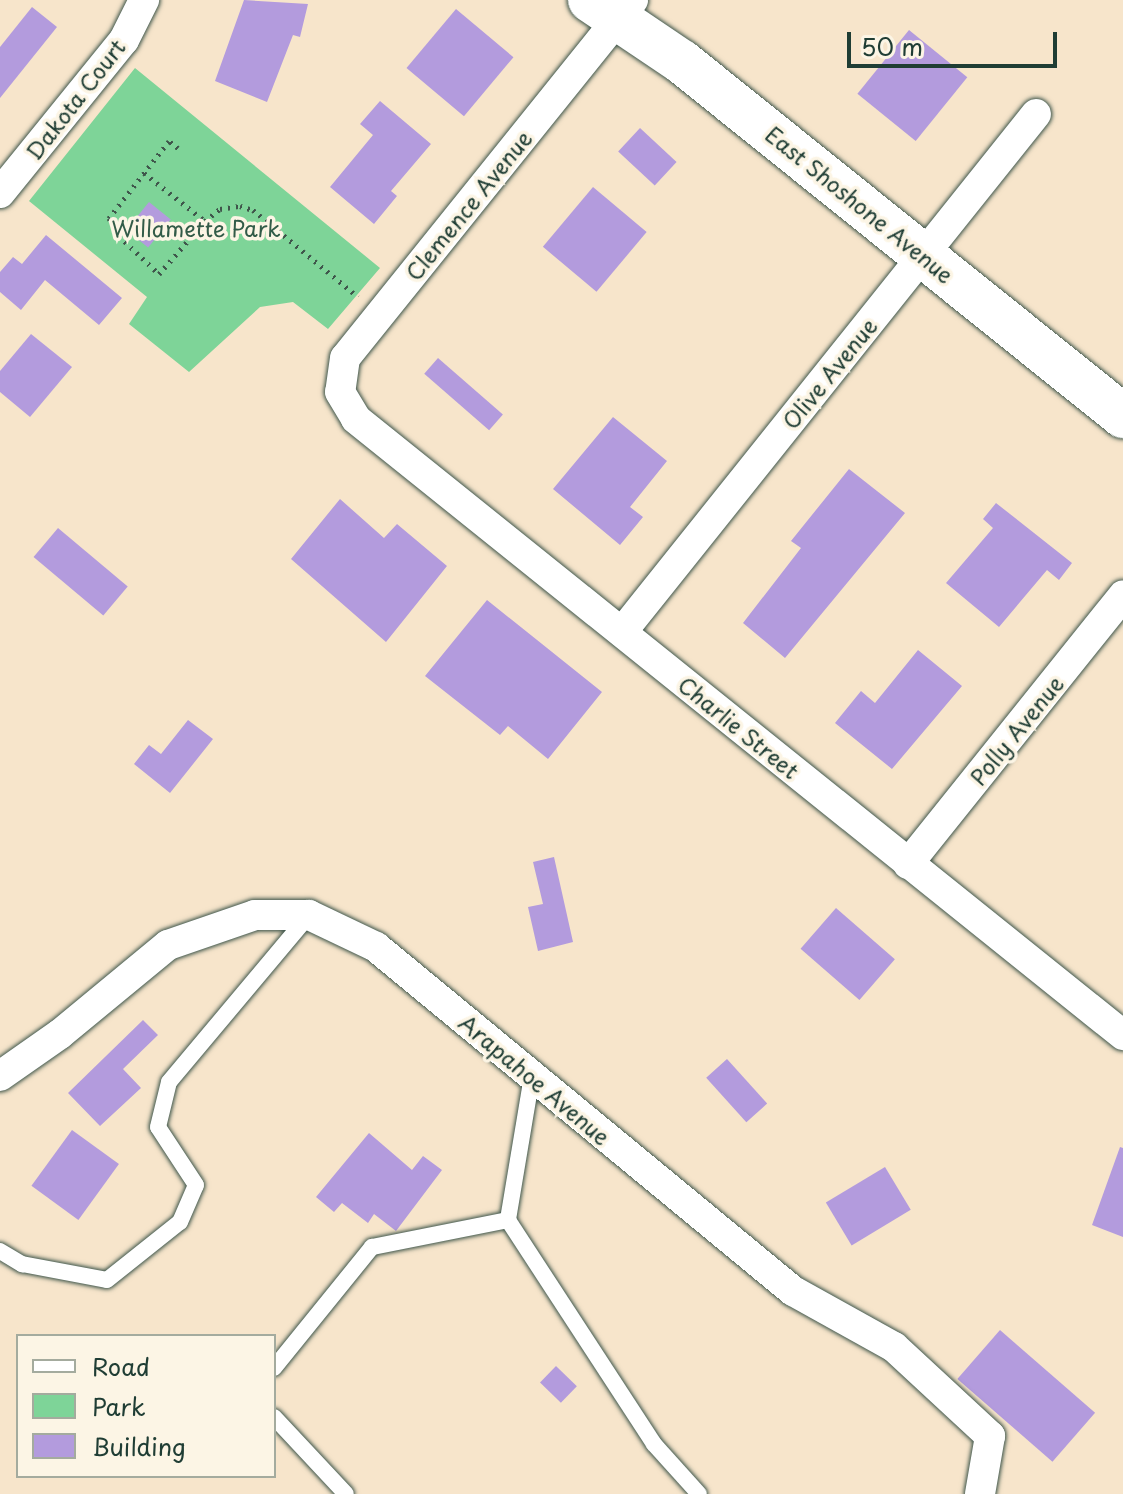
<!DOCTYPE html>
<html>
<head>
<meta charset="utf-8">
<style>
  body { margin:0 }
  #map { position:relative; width:1123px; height:1494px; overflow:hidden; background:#f7e5cb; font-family:"Playpen Sans",sans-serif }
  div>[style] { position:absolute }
  .green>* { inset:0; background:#7ed498 }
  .building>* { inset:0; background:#b39bdd; transform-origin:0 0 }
  .path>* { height:5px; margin-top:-2.5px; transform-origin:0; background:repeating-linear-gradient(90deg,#3f564b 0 2px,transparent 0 8px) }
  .roads { filter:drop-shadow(0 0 2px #3f564b) drop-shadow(0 0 2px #3f564b) }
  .lane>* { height:16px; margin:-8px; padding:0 8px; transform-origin:8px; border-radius:8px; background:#fff }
  .street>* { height:30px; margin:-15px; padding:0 15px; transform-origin:15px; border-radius:15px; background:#fff }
  .secondary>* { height:44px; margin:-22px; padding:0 22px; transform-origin:22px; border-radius:22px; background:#fff }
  span { translate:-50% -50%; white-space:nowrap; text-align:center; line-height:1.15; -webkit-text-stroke:7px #fcf5e5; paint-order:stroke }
  .street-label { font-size:22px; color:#1f3d34 }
  .park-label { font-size:22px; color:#325b48 }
  .legend { position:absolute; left:16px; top:1334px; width:260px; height:144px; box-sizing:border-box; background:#fcf5e5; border:2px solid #a4ab9e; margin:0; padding:10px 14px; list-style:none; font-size:24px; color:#1f3d34 }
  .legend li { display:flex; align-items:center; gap:16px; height:40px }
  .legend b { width:40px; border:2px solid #a4ab9e }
  .scale { position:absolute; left:847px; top:32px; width:210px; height:36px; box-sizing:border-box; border:4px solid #1f3d34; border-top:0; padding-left:10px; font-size:24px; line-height:28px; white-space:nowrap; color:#1f3d34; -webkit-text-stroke:6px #fcf5e5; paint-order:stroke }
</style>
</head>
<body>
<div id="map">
  <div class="green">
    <i style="clip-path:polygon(135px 68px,380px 268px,328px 329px,293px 302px,260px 307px,189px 372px,129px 324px,147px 297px,29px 201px)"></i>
  </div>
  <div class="building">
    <i style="clip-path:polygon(244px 0,308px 4px,300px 37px,293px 35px,267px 102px,215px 81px)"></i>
    <i style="clip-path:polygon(32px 7px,57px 27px,0 98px,0 47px)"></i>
    <i style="left:456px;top:9px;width:75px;height:77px;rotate:40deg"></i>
    <i style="left:909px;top:30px;width:75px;height:82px;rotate:39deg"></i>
    <i style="clip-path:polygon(380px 101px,431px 144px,391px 191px,397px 196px,374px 224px,330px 187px,373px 135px,360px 124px)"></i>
    <i style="left:640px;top:128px;width:50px;height:32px;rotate:43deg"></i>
    <i style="left:593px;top:187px;width:70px;height:78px;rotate:40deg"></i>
    <i style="left:149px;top:202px;width:28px;height:36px;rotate:39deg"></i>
    <i style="clip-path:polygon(46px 235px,122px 298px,99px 325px,45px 280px,21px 310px,0 292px,0 272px,13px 257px,22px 264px)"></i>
    <i style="clip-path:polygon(31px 334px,72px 367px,30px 417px,0 392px,0 371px)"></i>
    <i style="left:438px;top:358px;width:86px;height:21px;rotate:41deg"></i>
    <i style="clip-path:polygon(613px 417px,667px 461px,630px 507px,643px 517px,620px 545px,553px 489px)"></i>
    <i style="clip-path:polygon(849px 469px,905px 513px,785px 658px,743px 623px,801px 548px,791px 541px)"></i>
    <i style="clip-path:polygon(340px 499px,384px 538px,397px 524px,447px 566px,386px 642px,291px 559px)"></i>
    <i style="clip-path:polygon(996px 503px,1072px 563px,1059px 580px,1047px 570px,999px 627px,946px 583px,993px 528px,983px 519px)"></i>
    <i style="left:58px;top:528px;width:91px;height:38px;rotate:40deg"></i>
    <i style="clip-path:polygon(487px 600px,602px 692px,548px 759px,508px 726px,500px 735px,425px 676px)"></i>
    <i style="clip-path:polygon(918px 650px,962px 686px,892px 769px,835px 723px,861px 691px,875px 703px)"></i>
    <i style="clip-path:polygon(188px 720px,213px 739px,170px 793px,134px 764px,149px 745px,161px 754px)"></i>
    <i style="clip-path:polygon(554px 857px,573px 942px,538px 951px,528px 907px,543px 904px,533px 862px)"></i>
    <i style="left:836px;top:908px;width:78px;height:54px;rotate:41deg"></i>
    <i style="clip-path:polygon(143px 1020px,158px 1035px,123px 1069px,141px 1088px,100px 1126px,68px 1093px)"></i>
    <i style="left:727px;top:1059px;width:60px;height:28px;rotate:48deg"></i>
    <i style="left:72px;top:1130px;width:58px;height:69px;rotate:36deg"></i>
    <i style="clip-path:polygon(369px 1133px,412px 1170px,423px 1156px,442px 1170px,396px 1231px,374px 1214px,368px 1223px,342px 1203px,334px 1212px,316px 1197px)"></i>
    <i style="clip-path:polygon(1120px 1147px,1123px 1148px,1123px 1237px,1092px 1225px)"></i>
    <i style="left:885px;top:1167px;width:50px;height:69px;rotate:59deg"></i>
    <i style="left:1000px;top:1330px;width:126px;height:65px;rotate:41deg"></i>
    <i style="left:556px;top:1366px;width:29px;height:23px;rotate:44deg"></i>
  </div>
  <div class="path">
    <i style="left:178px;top:148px;width:11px;rotate:-142deg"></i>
    <i style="left:169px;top:141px;width:98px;rotate:127.9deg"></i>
    <i style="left:109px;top:218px;width:21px;rotate:61deg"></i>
    <i style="left:119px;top:236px;width:55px;rotate:43.5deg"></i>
    <i style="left:159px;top:274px;width:70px;rotate:-49deg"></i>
    <i style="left:205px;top:221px;width:19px;rotate:-39deg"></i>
    <i style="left:220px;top:209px;width:20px;rotate:-9deg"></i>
    <i style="left:240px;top:206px;width:14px;rotate:17deg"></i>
    <i style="left:253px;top:210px;width:136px;rotate:39.6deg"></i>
    <i style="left:144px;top:173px;width:78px;rotate:38.2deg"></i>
  </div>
  <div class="roads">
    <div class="lane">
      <i style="left:532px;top:1076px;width:146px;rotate:99.5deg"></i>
      <i style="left:508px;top:1220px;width:267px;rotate:56.9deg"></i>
      <i style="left:654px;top:1444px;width:67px;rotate:48deg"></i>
      <i style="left:0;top:1251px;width:26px;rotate:31deg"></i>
      <i style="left:22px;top:1264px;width:86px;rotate:10.7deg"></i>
      <i style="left:107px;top:1280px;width:93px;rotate:-38.5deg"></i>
      <i style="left:180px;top:1222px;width:40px;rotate:-66.6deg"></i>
      <i style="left:196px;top:1185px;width:69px;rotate:-123.2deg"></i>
      <i style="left:158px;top:1127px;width:46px;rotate:-76.3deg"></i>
      <i style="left:169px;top:1082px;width:218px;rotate:-50deg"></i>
      <i style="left:274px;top:1368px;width:156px;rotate:-51deg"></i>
      <i style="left:372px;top:1247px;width:139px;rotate:-11.2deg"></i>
      <i style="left:274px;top:1417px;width:105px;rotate:46.9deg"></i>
    </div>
    <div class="street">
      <i style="left:633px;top:0;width:459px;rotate:128.8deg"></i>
      <i style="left:345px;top:358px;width:34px;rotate:98deg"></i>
      <i style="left:340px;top:392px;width:31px;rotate:59deg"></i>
      <i style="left:356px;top:419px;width:984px;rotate:38.77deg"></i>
      <i style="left:0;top:193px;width:197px;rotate:-51deg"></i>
      <i style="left:124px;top:40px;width:45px;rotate:-63.4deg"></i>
      <i style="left:622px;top:632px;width:663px;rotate:-51.37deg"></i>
      <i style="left:908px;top:864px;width:344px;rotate:-51.3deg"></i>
      <i style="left:0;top:1076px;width:73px;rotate:-35deg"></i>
      <i style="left:60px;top:1034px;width:140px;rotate:-39.5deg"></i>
      <i style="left:168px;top:945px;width:92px;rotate:-19deg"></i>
      <i style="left:255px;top:915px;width:54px"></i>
      <i style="left:309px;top:915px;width:74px;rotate:25.5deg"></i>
      <i style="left:376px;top:947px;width:541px;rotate:39.52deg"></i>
      <i style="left:793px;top:1291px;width:115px;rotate:29deg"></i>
      <i style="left:894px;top:1347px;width:131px;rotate:42.8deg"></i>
      <i style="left:990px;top:1436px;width:59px;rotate:99.8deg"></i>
    </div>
    <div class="secondary">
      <i style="left:590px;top:0;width:111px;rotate:34deg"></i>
      <i style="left:682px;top:62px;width:566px;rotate:38.75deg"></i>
    </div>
  </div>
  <div class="street-label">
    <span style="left:75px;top:99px;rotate:-52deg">Dakota Court</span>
    <span style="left:860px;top:204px;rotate:39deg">East Shoshone Avenue</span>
    <span style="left:468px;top:205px;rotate:-51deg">Clemence Avenue</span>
    <span style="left:829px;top:373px;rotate:-51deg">Olive Avenue</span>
    <span style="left:739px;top:727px;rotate:39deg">Charlie Street</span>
    <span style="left:1016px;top:730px;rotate:-51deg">Polly Avenue</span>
    <span style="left:535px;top:1079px;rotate:40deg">Arapahoe Avenue</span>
  </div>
  <div class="park-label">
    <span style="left:196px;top:228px">Willamette Park</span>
  </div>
  <ul class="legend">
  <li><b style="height:10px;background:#fff"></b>Road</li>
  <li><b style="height:22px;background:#7ed498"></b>Park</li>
  <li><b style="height:22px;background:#b39bdd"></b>Building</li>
  </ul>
  <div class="scale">50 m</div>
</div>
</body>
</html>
